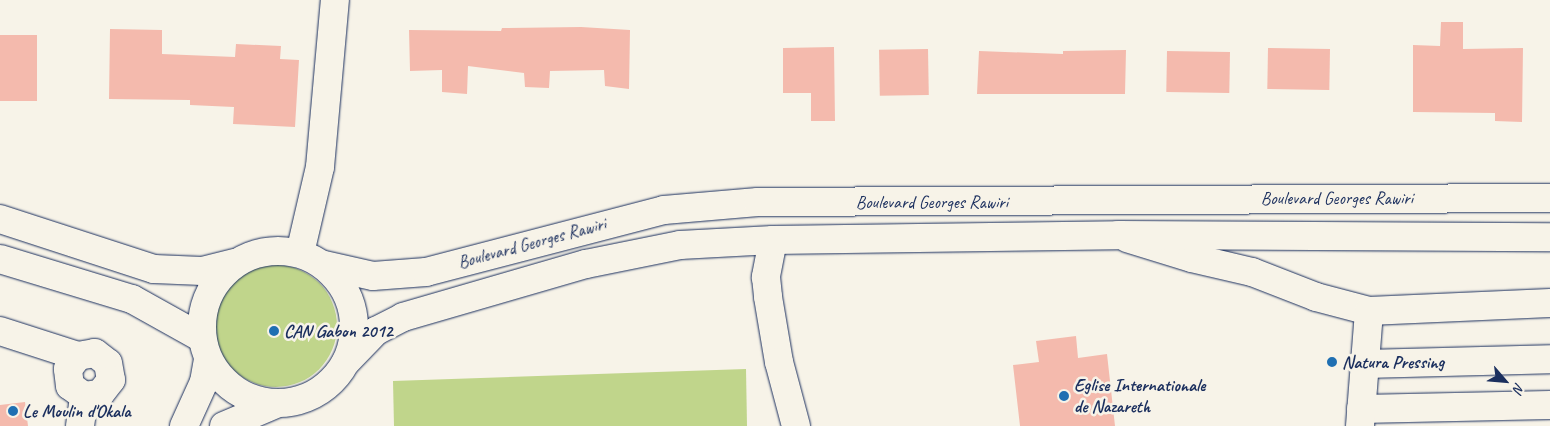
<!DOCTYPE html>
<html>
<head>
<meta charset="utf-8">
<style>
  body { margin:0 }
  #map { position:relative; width:1550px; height:426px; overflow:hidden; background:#f7f3e8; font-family:Caveat,sans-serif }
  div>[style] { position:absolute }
  .green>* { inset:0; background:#c0d58b }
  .round { border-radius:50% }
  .building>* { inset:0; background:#f4baad; transform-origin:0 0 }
  .roads { filter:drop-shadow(0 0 1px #1b2f5e) drop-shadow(0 0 1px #1b2f5e) }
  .minor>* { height:28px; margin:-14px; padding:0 14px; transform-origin:14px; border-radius:14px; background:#f7f3e8 }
  .major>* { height:28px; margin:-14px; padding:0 14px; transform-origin:14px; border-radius:14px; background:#f7f3e8 }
  .major>.ring { margin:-14px; padding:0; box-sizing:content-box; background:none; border:28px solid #f7f3e8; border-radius:50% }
  .dots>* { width:14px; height:14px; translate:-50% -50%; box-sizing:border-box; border:2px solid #f7f3e8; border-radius:50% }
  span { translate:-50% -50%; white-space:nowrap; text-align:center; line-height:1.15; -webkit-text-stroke:5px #f7f3e8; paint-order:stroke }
  .street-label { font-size:18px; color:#1b2f5e }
  .poi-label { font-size:18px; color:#1b2f5e; font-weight:700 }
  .left { translate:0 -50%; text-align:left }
  .north { position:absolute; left:1480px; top:356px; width:50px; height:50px; -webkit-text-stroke:4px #f7f3e8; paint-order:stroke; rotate:117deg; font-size:14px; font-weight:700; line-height:20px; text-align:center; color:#1b2f5e }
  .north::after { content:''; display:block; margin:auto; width:18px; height:22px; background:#1b2f5e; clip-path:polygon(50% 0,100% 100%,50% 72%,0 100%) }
</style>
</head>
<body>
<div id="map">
  <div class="green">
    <i class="round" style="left:215px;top:265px;width:122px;height:122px"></i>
    <i style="clip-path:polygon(746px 369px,747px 426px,394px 426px,393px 381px)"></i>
  </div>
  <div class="building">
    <i style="clip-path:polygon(1441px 22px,1463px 22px,1463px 49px,1523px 48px,1522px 122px,1495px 121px,1495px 113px,1413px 112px,1413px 45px,1440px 46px)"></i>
    <i style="clip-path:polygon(581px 27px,630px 30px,629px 89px,605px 86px,604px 70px,550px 71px,549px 88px,525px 87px,524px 73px,468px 66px,467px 94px,442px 92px,442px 70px,410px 71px,409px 30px,501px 31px,502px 28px)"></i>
    <i style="clip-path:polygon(110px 29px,162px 30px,162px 54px,235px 57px,236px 44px,281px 46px,280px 59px,299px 60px,295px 127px,233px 124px,234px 107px,190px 105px,190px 100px,109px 99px)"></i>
    <i style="left:0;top:35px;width:37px;height:66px"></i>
    <i style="clip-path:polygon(834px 47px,835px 121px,811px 121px,811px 93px,783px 93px,783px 48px)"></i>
    <i style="left:928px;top:49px;width:46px;height:49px;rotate:89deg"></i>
    <i style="left:1330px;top:49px;width:41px;height:62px;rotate:91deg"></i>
    <i style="clip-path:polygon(1126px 50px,1125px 94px,977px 94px,979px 51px,1063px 54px,1063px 51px)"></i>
    <i style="left:1167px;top:51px;width:63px;height:41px;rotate:1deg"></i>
    <i style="clip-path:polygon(1076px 336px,1078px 358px,1107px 354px,1115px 426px,1020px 426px,1013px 365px,1039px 362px,1036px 341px)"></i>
    <i style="clip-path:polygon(25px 402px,28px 426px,0 426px,0 405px)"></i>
  </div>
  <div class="roads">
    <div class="minor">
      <i style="left:1127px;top:238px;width:68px;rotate:17.1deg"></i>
      <i style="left:1192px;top:258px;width:62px;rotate:13.1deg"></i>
      <i style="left:1252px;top:272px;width:69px;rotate:21.3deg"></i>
      <i style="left:1316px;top:297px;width:55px;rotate:14.8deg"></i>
      <i style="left:1369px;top:311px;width:181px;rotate:-2.5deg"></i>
      <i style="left:773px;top:240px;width:38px;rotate:101deg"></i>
      <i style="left:766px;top:277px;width:20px;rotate:84deg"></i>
      <i style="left:768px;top:297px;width:66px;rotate:80.4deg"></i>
      <i style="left:779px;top:362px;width:66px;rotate:75.1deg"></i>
      <i style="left:300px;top:253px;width:88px;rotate:-76.9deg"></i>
      <i style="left:320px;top:167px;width:168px;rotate:-84.9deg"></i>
      <i style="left:0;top:331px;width:82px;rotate:17.8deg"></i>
      <i style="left:78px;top:356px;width:17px;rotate:-10deg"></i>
      <i style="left:95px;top:353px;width:16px;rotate:38deg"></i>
      <i style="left:108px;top:363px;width:17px;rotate:80deg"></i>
      <i style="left:111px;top:380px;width:18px;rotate:128deg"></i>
      <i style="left:100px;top:394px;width:16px;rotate:173deg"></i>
      <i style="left:84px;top:396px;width:17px;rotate:-144deg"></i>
      <i style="left:70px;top:386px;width:17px;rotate:-97deg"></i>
      <i style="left:68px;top:369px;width:16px;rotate:-52deg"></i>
      <i style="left:1365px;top:364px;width:185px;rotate:-1.5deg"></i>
      <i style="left:1361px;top:409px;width:189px;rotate:-1.2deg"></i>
      <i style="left:80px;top:426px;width:30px;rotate:-82deg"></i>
      <i style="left:1360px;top:426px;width:115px;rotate:-85.5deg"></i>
    </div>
    <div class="major">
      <i style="left:0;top:219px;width:162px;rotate:18deg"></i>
      <i style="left:154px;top:269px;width:48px;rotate:2.4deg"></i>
      <i style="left:202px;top:271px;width:34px;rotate:-14deg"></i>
      <i class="ring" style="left:202px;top:251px;width:124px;height:124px"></i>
      <i style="left:0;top:259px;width:138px;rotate:16.9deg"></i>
      <i style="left:132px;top:299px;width:80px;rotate:29.1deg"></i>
      <i style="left:324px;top:265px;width:50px;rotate:12.7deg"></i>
      <i style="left:373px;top:276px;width:53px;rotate:-4.3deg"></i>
      <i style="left:426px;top:272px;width:246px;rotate:-14.6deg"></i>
      <i style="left:664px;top:210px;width:94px;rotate:-4.9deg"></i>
      <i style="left:758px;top:202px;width:792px;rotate:-0.29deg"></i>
      <i style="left:346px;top:362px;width:43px;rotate:-45.9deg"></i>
      <i style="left:376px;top:331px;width:30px;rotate:-27deg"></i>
      <i style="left:403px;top:317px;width:191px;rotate:-16.2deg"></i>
      <i style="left:586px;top:264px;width:96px;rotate:-11.4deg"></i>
      <i style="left:680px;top:245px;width:93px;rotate:-3.1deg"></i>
      <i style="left:773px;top:240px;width:345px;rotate:-0.8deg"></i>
      <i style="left:1118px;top:235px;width:432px;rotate:0.3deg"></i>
      <i style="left:184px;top:426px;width:48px;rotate:-65.6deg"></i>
      <i style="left:204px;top:382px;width:23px;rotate:-80deg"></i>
      <i style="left:224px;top:426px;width:56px;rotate:-22.9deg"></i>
    </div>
  </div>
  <div class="dots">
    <i style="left:274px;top:331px;background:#1f6fb2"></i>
    <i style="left:1332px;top:362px;background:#1f6fb2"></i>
    <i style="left:1064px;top:396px;background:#1f6fb2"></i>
    <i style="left:13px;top:411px;background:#1f6fb2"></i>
  </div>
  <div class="street-label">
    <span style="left:1337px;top:198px">Boulevard Georges Rawiri</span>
    <span style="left:932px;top:202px">Boulevard Georges Rawiri</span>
    <span style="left:532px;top:243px;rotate:-15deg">Boulevard Georges Rawiri</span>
  </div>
  <div class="poi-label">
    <span class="left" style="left:284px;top:331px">CAN Gabon 2012</span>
    <span class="left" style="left:1342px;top:362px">Natura Pressing</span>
    <span class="left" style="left:1074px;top:396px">Eglise Internationale<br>de Nazareth</span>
    <span class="left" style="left:23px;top:411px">Le Moulin d'Okala</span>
  </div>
  <div class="north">N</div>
</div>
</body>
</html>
